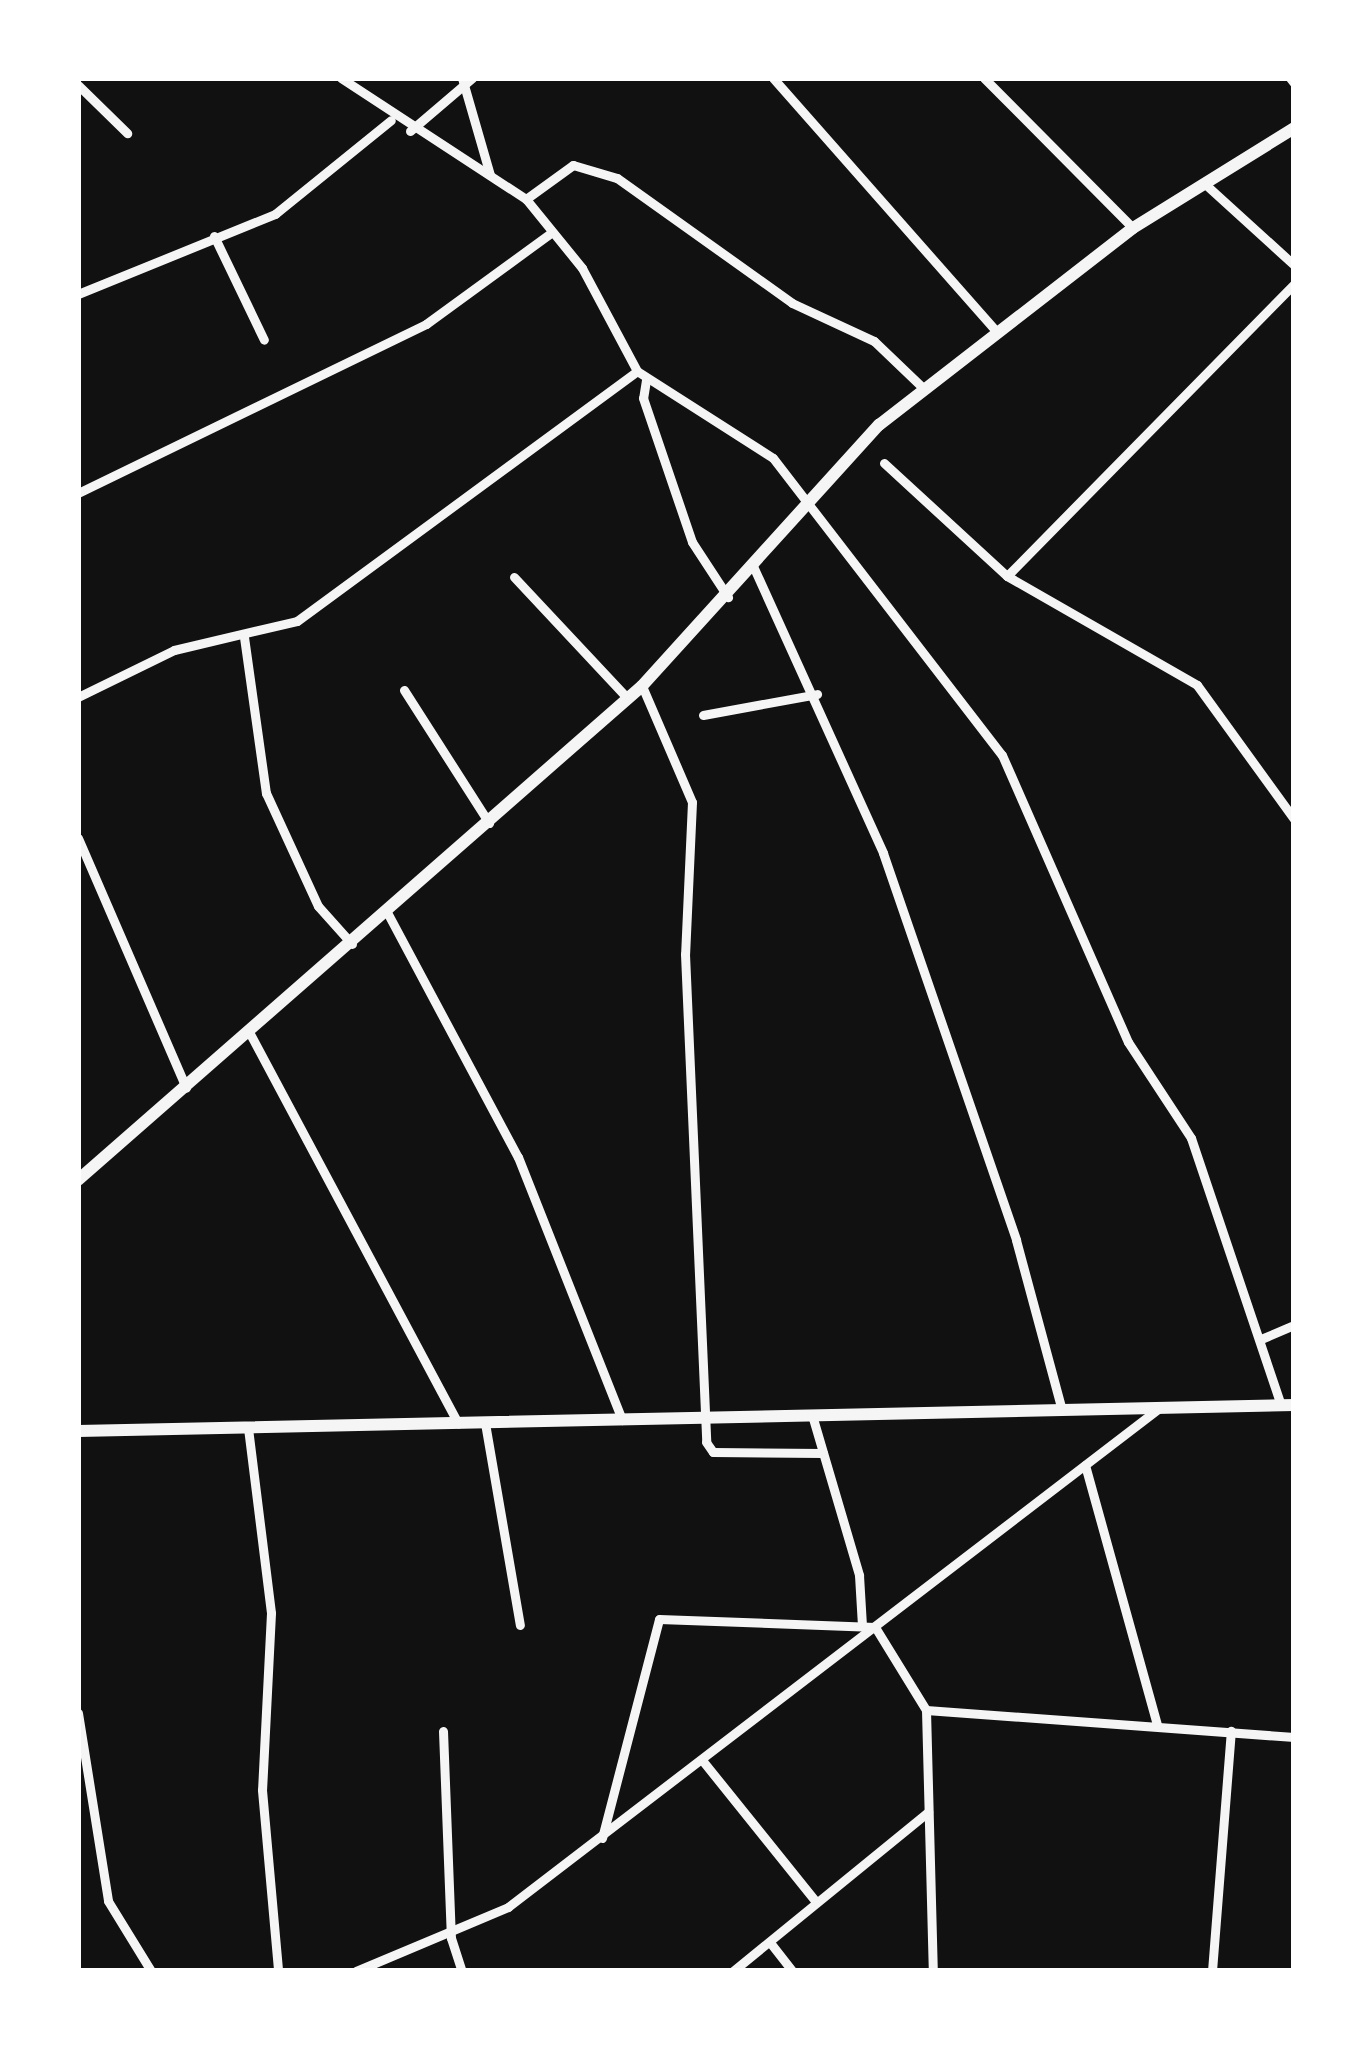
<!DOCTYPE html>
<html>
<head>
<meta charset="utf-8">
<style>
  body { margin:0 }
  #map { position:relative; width:1372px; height:2049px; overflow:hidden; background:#111; font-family:"Playfair Display",serif }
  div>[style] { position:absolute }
  .minor>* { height:9px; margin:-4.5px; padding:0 4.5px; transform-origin:4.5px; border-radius:4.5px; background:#f5f5f5 }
  .tertiary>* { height:12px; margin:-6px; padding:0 6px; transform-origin:6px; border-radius:6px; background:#f5f5f5 }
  span { translate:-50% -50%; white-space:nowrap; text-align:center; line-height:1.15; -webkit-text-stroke:9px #fff; paint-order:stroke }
  .frame { position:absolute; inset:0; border:81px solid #fff; pointer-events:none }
</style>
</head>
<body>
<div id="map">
  <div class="minor">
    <i style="left:341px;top:78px;width:221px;rotate:33.2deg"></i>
    <i style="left:526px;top:199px;width:89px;rotate:50.9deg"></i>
    <i style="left:582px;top:268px;width:117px;rotate:61.9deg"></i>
    <i style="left:637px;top:371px;width:161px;rotate:32.6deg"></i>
    <i style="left:773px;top:458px;width:375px;rotate:52.4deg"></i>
    <i style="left:1002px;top:755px;width:313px;rotate:66.3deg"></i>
    <i style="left:1128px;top:1042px;width:115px;rotate:56.7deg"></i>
    <i style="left:1191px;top:1138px;width:282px;rotate:71.4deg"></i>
    <i style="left:462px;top:78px;width:101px;rotate:73.9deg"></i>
    <i style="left:773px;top:78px;width:334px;rotate:48.6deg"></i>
    <i style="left:984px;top:78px;width:211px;rotate:45.2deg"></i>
    <i style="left:1290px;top:78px;width:6px;rotate:51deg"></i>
    <i style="left:78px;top:85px;width:69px;rotate:44.4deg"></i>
    <i style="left:410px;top:131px;width:82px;rotate:-40.5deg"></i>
    <i style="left:1205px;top:184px;width:120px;rotate:42.3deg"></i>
    <i style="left:526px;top:199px;width:58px;rotate:-35.9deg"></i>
    <i style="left:573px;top:165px;width:46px;rotate:16.5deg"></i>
    <i style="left:617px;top:178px;width:215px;rotate:35.5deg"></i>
    <i style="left:792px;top:303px;width:90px;rotate:24.9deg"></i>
    <i style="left:874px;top:341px;width:68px;rotate:43.8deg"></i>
    <i style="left:214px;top:236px;width:115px;rotate:64.3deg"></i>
    <i style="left:78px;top:294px;width:213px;rotate:-22.1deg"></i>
    <i style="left:275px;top:214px;width:149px;rotate:-39deg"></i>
    <i style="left:646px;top:380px;width:18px;rotate:99deg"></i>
    <i style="left:643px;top:398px;width:152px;rotate:71.2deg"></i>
    <i style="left:692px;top:542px;width:66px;rotate:56.8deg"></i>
    <i style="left:884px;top:463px;width:167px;rotate:42.6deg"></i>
    <i style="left:1007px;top:576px;width:219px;rotate:29.8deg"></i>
    <i style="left:1197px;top:685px;width:165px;rotate:54.1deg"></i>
    <i style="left:78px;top:493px;width:387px;rotate:-25.9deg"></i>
    <i style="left:426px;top:324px;width:156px;rotate:-36.1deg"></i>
    <i style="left:753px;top:566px;width:315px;rotate:65.6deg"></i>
    <i style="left:883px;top:853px;width:409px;rotate:71deg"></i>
    <i style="left:1016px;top:1240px;width:173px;rotate:74.9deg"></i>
    <i style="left:1007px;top:576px;width:409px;rotate:-45.5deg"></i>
    <i style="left:514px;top:577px;width:167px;rotate:46.9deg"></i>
    <i style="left:244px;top:637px;width:158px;rotate:82deg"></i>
    <i style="left:266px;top:793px;width:124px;rotate:65.3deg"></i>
    <i style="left:318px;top:906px;width:51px;rotate:48.2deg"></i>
    <i style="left:642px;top:686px;width:126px;rotate:66.7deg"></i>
    <i style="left:692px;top:802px;width:152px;rotate:92.6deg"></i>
    <i style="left:685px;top:954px;width:488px;rotate:87.5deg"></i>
    <i style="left:706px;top:1442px;width:12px;rotate:55deg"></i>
    <i style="left:713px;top:1452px;width:110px;rotate:0.5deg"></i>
    <i style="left:404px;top:690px;width:158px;rotate:57.4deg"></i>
    <i style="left:78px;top:697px;width:107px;rotate:-26.1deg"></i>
    <i style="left:174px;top:650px;width:126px;rotate:-13.3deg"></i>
    <i style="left:297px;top:621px;width:422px;rotate:-36.3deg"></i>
    <i style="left:703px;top:715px;width:116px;rotate:-10.4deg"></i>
    <i style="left:78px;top:838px;width:272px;rotate:66.6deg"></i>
    <i style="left:388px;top:914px;width:276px;rotate:61.9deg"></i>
    <i style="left:518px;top:1157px;width:283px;rotate:68.4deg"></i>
    <i style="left:248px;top:1030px;width:446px;rotate:61.9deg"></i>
    <i style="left:1261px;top:1339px;width:36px;rotate:-23deg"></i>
    <i style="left:812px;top:1415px;width:167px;rotate:73.6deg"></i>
    <i style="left:859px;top:1575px;width:51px;rotate:86.6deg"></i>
    <i style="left:485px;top:1423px;width:205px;rotate:80.2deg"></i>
    <i style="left:248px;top:1428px;width:186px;rotate:82.9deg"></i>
    <i style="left:271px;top:1613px;width:177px;rotate:92.9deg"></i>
    <i style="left:262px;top:1790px;width:182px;rotate:84.9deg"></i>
    <i style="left:1085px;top:1465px;width:269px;rotate:74.5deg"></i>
    <i style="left:926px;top:1710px;width:261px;rotate:88.5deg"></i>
    <i style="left:78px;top:1713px;width:190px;rotate:80.9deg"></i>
    <i style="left:108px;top:1901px;width:82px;rotate:58.4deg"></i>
    <i style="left:443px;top:1731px;width:207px;rotate:87.8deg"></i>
    <i style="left:451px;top:1938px;width:35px;rotate:72deg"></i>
    <i style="left:702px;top:1760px;width:182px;rotate:51.2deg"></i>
    <i style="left:602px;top:1838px;width:226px;rotate:-75.4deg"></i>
    <i style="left:659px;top:1619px;width:216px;rotate:2.1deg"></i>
    <i style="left:875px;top:1627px;width:97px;rotate:58.4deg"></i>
    <i style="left:926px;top:1710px;width:369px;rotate:4.2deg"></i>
    <i style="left:772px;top:1945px;width:33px;rotate:52deg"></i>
    <i style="left:356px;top:1971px;width:165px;rotate:-22.8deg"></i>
    <i style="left:508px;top:1907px;width:819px;rotate:-37.46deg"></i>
    <i style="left:733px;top:1971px;width:252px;rotate:-39.2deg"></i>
    <i style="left:1212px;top:1971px;width:241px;rotate:-85.5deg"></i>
  </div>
  <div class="tertiary">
    <i style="left:78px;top:1180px;width:750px;rotate:-41.21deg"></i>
    <i style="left:642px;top:686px;width:353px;rotate:-47.8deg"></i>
    <i style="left:879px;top:425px;width:321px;rotate:-37.8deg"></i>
    <i style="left:1133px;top:228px;width:190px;rotate:-31.8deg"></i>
    <i style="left:78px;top:1431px;width:1216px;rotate:-1.22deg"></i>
  </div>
  <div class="frame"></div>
</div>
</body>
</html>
